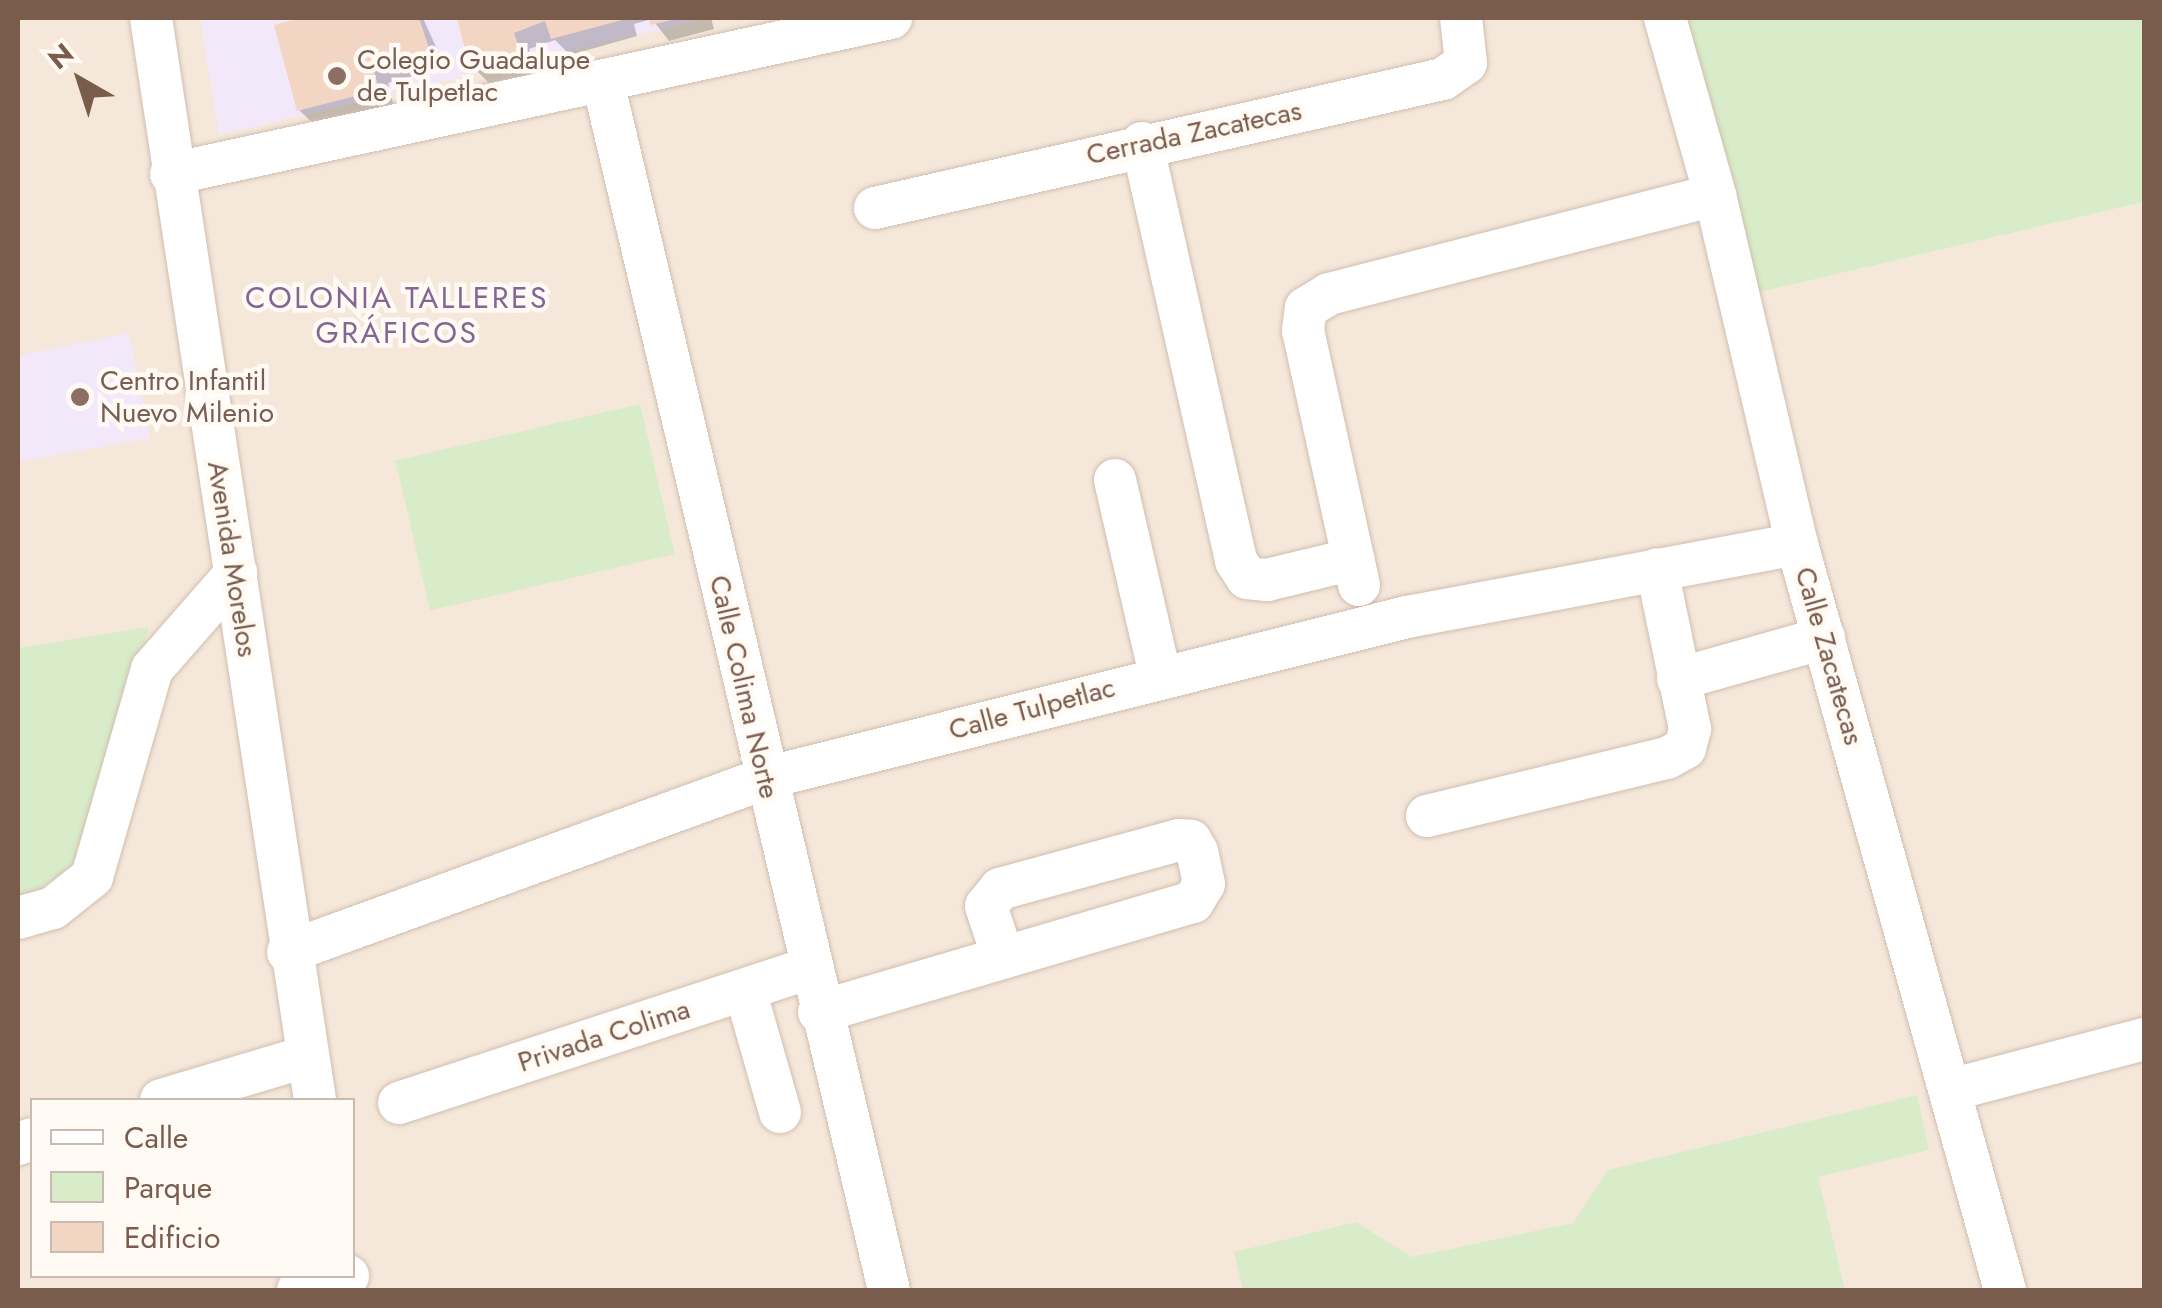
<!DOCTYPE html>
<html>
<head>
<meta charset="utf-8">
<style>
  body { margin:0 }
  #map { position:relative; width:2162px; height:1308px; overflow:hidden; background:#fdf6ec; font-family:Jost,sans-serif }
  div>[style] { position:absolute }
  .residential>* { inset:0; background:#f5e8da }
  .education>* { inset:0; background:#f3e8fa }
  .green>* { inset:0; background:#d8ecc9; transform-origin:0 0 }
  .shadow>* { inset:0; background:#0003 }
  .building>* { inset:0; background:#f3d5c3 }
  .roads { filter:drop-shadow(0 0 2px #d1beb0) drop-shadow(0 0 2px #d1beb0) }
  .minor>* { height:42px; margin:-21px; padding:0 21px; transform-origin:21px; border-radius:21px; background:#fff }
  .dots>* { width:28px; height:28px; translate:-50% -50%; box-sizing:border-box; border:5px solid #fffaf3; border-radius:50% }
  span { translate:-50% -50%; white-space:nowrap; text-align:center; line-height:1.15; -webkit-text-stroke:9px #fffaf3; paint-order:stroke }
  .education-label { font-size:28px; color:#785e54 }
  .left { translate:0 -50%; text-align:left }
  .street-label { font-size:28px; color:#7a5c4d }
  .neighbourhood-label { font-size:30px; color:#846695; letter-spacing:2.5px }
  .frame { position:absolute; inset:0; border:20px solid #7a5c4d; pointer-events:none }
  .legend { position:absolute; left:30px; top:1098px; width:325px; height:180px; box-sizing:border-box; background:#fffaf3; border:2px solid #cabbb1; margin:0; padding:12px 18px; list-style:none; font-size:30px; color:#7a5c4d }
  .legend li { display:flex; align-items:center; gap:20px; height:50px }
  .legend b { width:50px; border:2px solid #cabbb1 }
  .north { position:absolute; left:30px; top:30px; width:100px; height:100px; -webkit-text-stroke:8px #fffaf3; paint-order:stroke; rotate:321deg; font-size:28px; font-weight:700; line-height:40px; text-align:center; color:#7a5c4d }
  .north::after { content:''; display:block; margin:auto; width:35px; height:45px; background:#7a5c4d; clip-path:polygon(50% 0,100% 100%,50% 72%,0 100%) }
</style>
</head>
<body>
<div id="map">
  <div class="residential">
    <i style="clip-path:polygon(evenodd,18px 18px,1660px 18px,1731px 299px,2144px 202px,2144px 1290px,18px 1290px,18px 18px,32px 1100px,352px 1100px,352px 1276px,32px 1276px,32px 1100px)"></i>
  </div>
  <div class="education">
    <i style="clip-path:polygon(200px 18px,709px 18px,219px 135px)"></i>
    <i style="clip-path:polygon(129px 333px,150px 438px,18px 462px,18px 356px)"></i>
  </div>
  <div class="green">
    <i style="clip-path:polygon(1660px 18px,2144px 18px,2144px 202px,1731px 299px)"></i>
    <i style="left:640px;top:404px;width:154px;height:251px;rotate:77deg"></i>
    <i style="clip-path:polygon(149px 627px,73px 864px,39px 891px,18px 898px,18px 648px)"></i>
    <i style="clip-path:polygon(1917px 1095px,1929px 1150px,1818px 1177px,1845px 1290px,1243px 1290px,1234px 1252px,1356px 1222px,1412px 1257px,1573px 1223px,1608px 1170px)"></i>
  </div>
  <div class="shadow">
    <i style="clip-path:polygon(310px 18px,423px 18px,445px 67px,388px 83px,394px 107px,316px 126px,299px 110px,277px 27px)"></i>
    <i style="clip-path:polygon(460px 18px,711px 18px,714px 29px,669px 41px,652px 19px,634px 24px,637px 36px,570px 55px,555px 40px,529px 49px,537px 73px,489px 83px,472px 66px)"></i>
  </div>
  <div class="building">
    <i style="clip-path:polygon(301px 18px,419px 18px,430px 51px,373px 67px,379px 90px,297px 111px,274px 25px)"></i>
    <i style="clip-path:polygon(457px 18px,626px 18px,626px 19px,551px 39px,545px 21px,514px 33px,522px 57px,470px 68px)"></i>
    <i style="clip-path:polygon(648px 18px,675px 18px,675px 19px,651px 25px)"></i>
  </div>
  <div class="roads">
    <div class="minor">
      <i style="left:151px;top:18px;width:1094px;rotate:81.38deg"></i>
      <i style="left:1665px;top:18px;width:184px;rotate:74.2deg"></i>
      <i style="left:1715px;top:195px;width:359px;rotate:76.8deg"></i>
      <i style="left:1797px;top:544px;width:774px;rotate:74.42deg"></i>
      <i style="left:603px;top:82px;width:1241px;rotate:76.68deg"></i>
      <i style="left:1142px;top:143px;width:428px;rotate:77.3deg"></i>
      <i style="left:1236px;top:561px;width:20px;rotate:57deg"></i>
      <i style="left:1247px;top:578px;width:20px;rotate:6deg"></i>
      <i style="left:1267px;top:580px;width:89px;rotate:-13.6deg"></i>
      <i style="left:171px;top:174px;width:737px;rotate:-12.23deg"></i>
      <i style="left:875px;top:208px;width:582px;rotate:-12.8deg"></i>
      <i style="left:1443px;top:79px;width:28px;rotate:-35deg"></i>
      <i style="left:1466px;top:63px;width:45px;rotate:-96.3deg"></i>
      <i style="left:1115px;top:480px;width:200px;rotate:77deg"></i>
      <i style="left:1359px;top:585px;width:260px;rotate:-102.4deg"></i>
      <i style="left:1303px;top:331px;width:23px;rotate:-83deg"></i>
      <i style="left:1306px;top:308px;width:27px;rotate:-31deg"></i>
      <i style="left:1329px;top:294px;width:398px;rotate:-14.4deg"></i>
      <i style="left:1678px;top:679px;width:152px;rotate:-15.7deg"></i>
      <i style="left:1427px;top:816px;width:247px;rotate:-13.6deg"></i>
      <i style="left:1667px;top:758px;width:21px;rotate:-29deg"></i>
      <i style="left:1685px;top:748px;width:20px;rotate:-75deg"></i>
      <i style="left:1690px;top:729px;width:163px;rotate:-101.7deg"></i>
      <i style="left:18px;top:918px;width:36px;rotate:-16deg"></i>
      <i style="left:53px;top:908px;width:50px;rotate:-38.5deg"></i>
      <i style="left:92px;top:877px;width:216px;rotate:-73.9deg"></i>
      <i style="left:152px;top:669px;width:128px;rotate:-48.8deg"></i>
      <i style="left:288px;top:952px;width:509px;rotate:-20deg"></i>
      <i style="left:766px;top:778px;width:661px;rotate:-14.1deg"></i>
      <i style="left:1407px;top:617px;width:397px;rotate:-10.6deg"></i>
      <i style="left:745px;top:990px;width:127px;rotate:74deg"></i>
      <i style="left:819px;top:1012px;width:390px;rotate:-16.4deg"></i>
      <i style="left:1193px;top:902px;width:21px;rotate:-59deg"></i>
      <i style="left:1204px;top:884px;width:33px;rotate:-102deg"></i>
      <i style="left:1197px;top:852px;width:13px;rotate:-119deg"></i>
      <i style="left:1191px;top:841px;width:12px;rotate:-175deg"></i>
      <i style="left:1179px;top:840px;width:186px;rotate:164.7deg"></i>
      <i style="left:1000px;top:889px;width:22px;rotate:129deg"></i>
      <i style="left:986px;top:906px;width:51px;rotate:71.6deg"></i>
      <i style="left:1950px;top:1090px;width:201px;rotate:-14.7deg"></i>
      <i style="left:161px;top:1100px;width:150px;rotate:-16.6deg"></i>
      <i style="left:399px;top:1103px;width:432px;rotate:-18.2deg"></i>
      <i style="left:18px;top:1144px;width:15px;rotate:-20deg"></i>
      <i style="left:298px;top:1290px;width:52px;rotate:-15.6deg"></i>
    </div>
  </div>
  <div class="dots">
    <i style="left:337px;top:76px;background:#8d6e63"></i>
    <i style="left:80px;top:397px;background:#8d6e63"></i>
  </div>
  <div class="education-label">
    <span class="left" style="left:357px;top:76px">Colegio Guadalupe<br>de Tulpetlac</span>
    <span class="left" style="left:100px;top:397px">Centro Infantil<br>Nuevo Milenio</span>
  </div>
  <div class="street-label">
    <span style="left:1194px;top:133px;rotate:-12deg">Cerrada Zacatecas</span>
    <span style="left:232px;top:559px;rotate:81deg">Avenida Morelos</span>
    <span style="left:1829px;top:656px;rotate:74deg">Calle Zacatecas</span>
    <span style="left:744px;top:687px;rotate:77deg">Calle Colima Norte</span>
    <span style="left:1032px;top:709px;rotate:-15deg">Calle Tulpetlac</span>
    <span style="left:604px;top:1036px;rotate:-18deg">Privada Colima</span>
  </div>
  <div class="neighbourhood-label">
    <span style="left:397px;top:315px">COLONIA TALLERES<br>GRÁFICOS</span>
  </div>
  <div class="frame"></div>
  <ul class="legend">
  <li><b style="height:12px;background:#fff"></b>Calle</li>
  <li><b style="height:28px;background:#d8ecc9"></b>Parque</li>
  <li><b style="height:28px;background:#f3d5c3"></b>Edificio</li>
  </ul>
  <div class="north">N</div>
</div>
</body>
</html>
